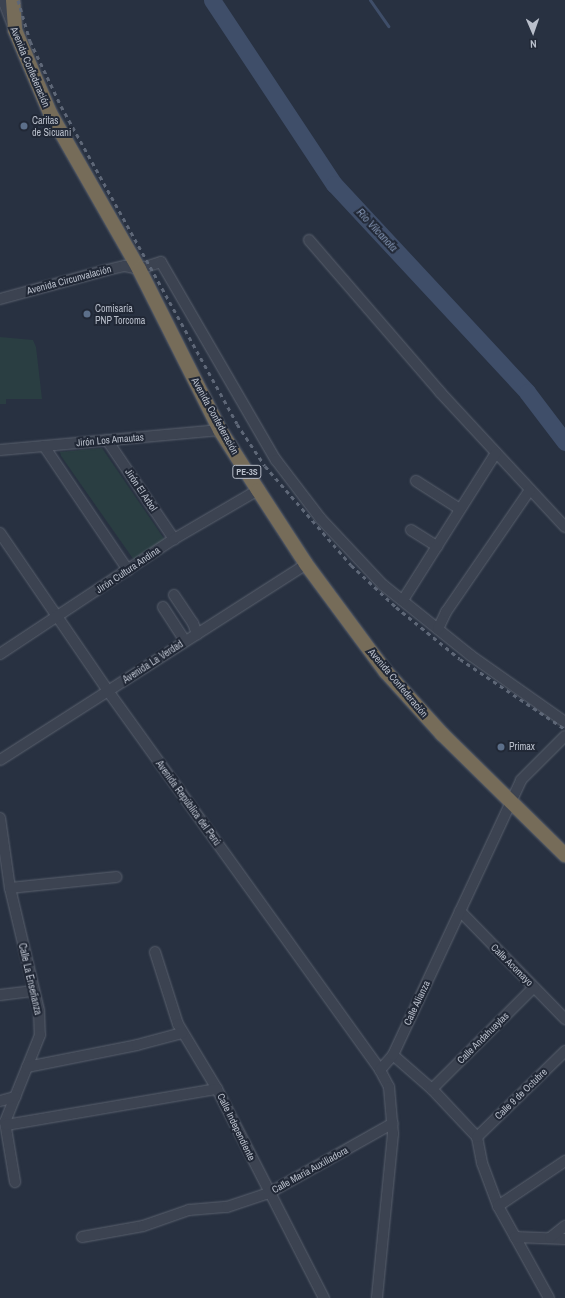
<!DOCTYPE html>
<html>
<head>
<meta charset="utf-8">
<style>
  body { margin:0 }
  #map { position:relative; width:565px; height:1298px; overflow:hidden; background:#283141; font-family:"Archivo Narrow",sans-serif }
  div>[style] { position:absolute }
  .green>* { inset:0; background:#2a3e42 }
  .stream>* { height:3px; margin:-1.5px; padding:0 1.5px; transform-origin:1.5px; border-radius:1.5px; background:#3f4e69 }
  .river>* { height:17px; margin:-8.5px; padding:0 8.5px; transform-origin:8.5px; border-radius:8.5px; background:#3f4e69 }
  .roads { filter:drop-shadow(0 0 1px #5a616e) drop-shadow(0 0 1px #5a616e) }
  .minor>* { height:10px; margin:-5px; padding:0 5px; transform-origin:5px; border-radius:5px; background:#3c4351 }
  .highway>* { height:14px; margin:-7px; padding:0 7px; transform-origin:7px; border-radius:7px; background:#766c59 }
  .rail>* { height:3px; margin-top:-1.5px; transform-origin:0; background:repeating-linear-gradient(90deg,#5e6777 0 4px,transparent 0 8px) }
  .dots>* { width:11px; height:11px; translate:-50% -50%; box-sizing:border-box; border:2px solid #212836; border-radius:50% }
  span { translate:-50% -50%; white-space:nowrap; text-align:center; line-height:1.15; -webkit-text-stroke:4px #212836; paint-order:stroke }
  .shield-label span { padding:1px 3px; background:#212836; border:1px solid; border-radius:3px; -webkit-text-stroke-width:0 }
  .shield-label { font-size:9px; color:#b9bfcb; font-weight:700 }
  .street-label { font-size:10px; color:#b9bfcb }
  .poi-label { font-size:10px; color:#b9bfcb }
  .left { translate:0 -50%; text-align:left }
  .water-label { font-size:11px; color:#8293b1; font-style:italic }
  .north { position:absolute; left:513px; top:12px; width:40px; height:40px; -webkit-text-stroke:3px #212836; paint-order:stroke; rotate:178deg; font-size:11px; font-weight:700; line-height:16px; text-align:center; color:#b9bfcb }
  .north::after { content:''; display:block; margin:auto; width:14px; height:18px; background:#b9bfcb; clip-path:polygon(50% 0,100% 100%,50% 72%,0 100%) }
</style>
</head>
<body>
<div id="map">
  <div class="green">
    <i style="clip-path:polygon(0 337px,33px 340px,36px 347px,42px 399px,6px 399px,6px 404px,0 404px)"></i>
    <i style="clip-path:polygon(102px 448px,165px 540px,134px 560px,61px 456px,60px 452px)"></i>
  </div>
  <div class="stream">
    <i style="left:370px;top:0;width:32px;rotate:55deg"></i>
  </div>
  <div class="river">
    <i style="left:212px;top:0;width:221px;rotate:56.5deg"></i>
    <i style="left:334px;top:184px;width:284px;rotate:47.1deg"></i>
    <i style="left:527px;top:392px;width:63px;rotate:52.8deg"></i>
  </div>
  <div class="roads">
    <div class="minor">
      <i style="left:3px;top:0;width:25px;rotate:69deg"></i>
      <i style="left:309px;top:240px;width:201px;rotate:49.2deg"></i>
      <i style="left:440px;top:392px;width:184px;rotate:47.2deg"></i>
      <i style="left:0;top:299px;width:111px;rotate:-15.2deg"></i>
      <i style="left:107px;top:270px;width:18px;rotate:-13deg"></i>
      <i style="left:125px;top:266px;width:14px;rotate:12deg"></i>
      <i style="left:139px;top:269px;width:23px;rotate:-18deg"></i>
      <i style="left:161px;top:262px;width:229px;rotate:59.9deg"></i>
      <i style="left:276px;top:460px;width:74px;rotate:52.7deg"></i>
      <i style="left:321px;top:519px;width:91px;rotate:46.8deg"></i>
      <i style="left:383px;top:585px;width:112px;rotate:38.8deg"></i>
      <i style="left:470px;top:655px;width:116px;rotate:35.2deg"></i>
      <i style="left:107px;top:440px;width:120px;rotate:55.9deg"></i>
      <i style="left:44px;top:446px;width:150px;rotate:55.9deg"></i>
      <i style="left:0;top:450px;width:221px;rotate:-5.2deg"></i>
      <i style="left:416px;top:481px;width:52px;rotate:32.5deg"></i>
      <i style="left:411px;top:530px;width:31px;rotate:32deg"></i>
      <i style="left:0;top:533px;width:191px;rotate:55.6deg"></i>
      <i style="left:108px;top:691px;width:467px;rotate:54.3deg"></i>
      <i style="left:380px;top:1070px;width:19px;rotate:62deg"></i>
      <i style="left:389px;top:1087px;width:47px;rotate:85.1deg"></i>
      <i style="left:393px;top:1134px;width:165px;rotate:95.6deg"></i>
      <i style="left:174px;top:595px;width:34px;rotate:56deg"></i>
      <i style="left:193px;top:623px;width:12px;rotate:70deg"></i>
      <i style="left:403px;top:600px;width:174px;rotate:-57.7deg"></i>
      <i style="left:163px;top:607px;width:40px;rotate:57.1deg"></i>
      <i style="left:438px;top:629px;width:19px;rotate:-65deg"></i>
      <i style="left:446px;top:612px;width:148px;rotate:-55.5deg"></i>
      <i style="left:0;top:654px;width:209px;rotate:-33.5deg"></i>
      <i style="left:174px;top:539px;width:97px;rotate:-30.3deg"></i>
      <i style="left:0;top:760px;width:363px;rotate:-32.6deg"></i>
      <i style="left:0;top:818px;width:71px;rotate:81.9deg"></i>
      <i style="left:10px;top:888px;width:126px;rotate:76.7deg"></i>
      <i style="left:39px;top:1011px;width:24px;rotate:88deg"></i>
      <i style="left:40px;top:1035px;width:94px;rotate:111.9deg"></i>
      <i style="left:5px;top:1122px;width:61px;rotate:80.5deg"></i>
      <i style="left:10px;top:888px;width:107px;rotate:-5.9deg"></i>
      <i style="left:460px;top:911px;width:151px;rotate:45.8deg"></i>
      <i style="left:155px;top:952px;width:76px;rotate:72.3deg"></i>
      <i style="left:178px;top:1024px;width:76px;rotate:59deg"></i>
      <i style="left:217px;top:1089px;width:235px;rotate:62.9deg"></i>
      <i style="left:0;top:995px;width:34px;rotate:-7deg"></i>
      <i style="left:393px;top:1055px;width:52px;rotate:41.1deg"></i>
      <i style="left:432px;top:1089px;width:66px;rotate:46.8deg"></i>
      <i style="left:477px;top:1137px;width:26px;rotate:79deg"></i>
      <i style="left:482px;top:1163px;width:46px;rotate:69.6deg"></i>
      <i style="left:498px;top:1206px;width:105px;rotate:61deg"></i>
      <i style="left:27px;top:1067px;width:112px;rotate:-11.3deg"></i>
      <i style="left:137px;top:1045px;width:47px;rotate:-14.9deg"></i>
      <i style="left:380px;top:1070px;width:20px;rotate:-49deg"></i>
      <i style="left:393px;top:1055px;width:303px;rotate:-65deg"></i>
      <i style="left:521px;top:780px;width:62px;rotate:-45deg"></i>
      <i style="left:432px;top:1089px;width:144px;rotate:-45deg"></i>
      <i style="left:0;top:1101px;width:16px;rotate:-15deg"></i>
      <i style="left:6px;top:1125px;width:214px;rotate:-9.7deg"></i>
      <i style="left:477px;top:1137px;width:123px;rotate:-44.3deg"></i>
      <i style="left:498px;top:1206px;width:81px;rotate:-33.9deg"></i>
      <i style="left:82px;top:1237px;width:62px;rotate:-10.2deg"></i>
      <i style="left:143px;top:1226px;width:49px;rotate:-19.2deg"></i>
      <i style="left:189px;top:1210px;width:38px;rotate:-5deg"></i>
      <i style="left:227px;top:1207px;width:44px;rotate:-18.4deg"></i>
      <i style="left:269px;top:1193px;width:142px;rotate:-29.4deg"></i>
      <i style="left:515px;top:1237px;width:50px;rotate:2.3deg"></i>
      <i style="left:550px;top:1238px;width:19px;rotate:-39deg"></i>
    </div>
    <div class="highway">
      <i style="left:13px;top:0;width:30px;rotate:86deg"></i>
      <i style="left:15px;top:30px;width:90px;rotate:67.1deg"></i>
      <i style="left:50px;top:113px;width:180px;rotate:60.3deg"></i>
      <i style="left:139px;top:269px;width:180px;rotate:63.3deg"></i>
      <i style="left:220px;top:430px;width:71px;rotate:57.7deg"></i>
      <i style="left:258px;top:490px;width:88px;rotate:57deg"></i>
      <i style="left:306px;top:564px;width:134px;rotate:53.5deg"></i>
      <i style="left:386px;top:672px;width:84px;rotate:47.9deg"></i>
      <i style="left:442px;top:734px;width:173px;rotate:44.5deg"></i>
    </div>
  </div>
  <div class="rail">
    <i style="left:18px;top:0;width:43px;rotate:73.7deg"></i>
    <i style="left:30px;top:41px;width:72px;rotate:64.5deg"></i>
    <i style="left:61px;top:106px;width:363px;rotate:61deg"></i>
    <i style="left:237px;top:424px;width:50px;rotate:56.3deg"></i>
    <i style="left:265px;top:466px;width:131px;rotate:49deg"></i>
    <i style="left:351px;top:565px;width:62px;rotate:43deg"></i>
    <i style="left:396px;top:607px;width:82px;rotate:39.1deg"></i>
    <i style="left:460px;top:659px;width:126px;rotate:33.7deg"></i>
  </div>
  <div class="dots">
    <i style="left:24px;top:126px;background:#5c6f8a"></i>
    <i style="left:87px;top:314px;background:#5c6f8a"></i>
    <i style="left:501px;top:747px;background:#5c6f8a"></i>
  </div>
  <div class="shield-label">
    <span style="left:247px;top:472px">PE-3S</span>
  </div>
  <div class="street-label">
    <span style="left:30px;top:67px;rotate:67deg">Avenida Confederación</span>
    <span style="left:69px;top:280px;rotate:-15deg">Avenida Circunvalación</span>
    <span style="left:215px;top:416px;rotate:61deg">Avenida Confederación</span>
    <span style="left:110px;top:440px;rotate:-5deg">Jirón Los Amautas</span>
    <span style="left:141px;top:490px;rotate:56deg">Jirón El Arbol</span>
    <span style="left:128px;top:570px;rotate:-34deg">Jirón Cultura Andina</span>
    <span style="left:153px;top:662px;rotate:-33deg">Avenida La Verdad</span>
    <span style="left:398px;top:683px;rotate:50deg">Avenida Confederación</span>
    <span style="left:188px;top:803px;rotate:54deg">Avenida República del Perú</span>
    <span style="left:512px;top:965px;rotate:45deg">Calle Acomayo</span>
    <span style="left:30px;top:979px;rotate:77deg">Calle La Enseñanza</span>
    <span style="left:417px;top:1003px;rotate:-65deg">Calle Alianza</span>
    <span style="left:483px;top:1038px;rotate:-45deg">Calle Andahuaylas</span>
    <span style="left:521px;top:1094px;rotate:-44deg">Calle 9 de Octubre</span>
    <span style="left:236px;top:1127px;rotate:64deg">Calle Independiente</span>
    <span style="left:310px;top:1170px;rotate:-29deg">Calle María Auxiliadora</span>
  </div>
  <div class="poi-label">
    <span class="left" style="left:32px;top:126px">Caritas<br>de Sicuani</span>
    <span class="left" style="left:95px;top:314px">Comisaría<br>PNP Torcoma</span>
    <span class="left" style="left:509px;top:747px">Primax</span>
  </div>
  <div class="water-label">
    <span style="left:377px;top:230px;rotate:47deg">Río Vilcanota</span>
  </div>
  <div class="north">N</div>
</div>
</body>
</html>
